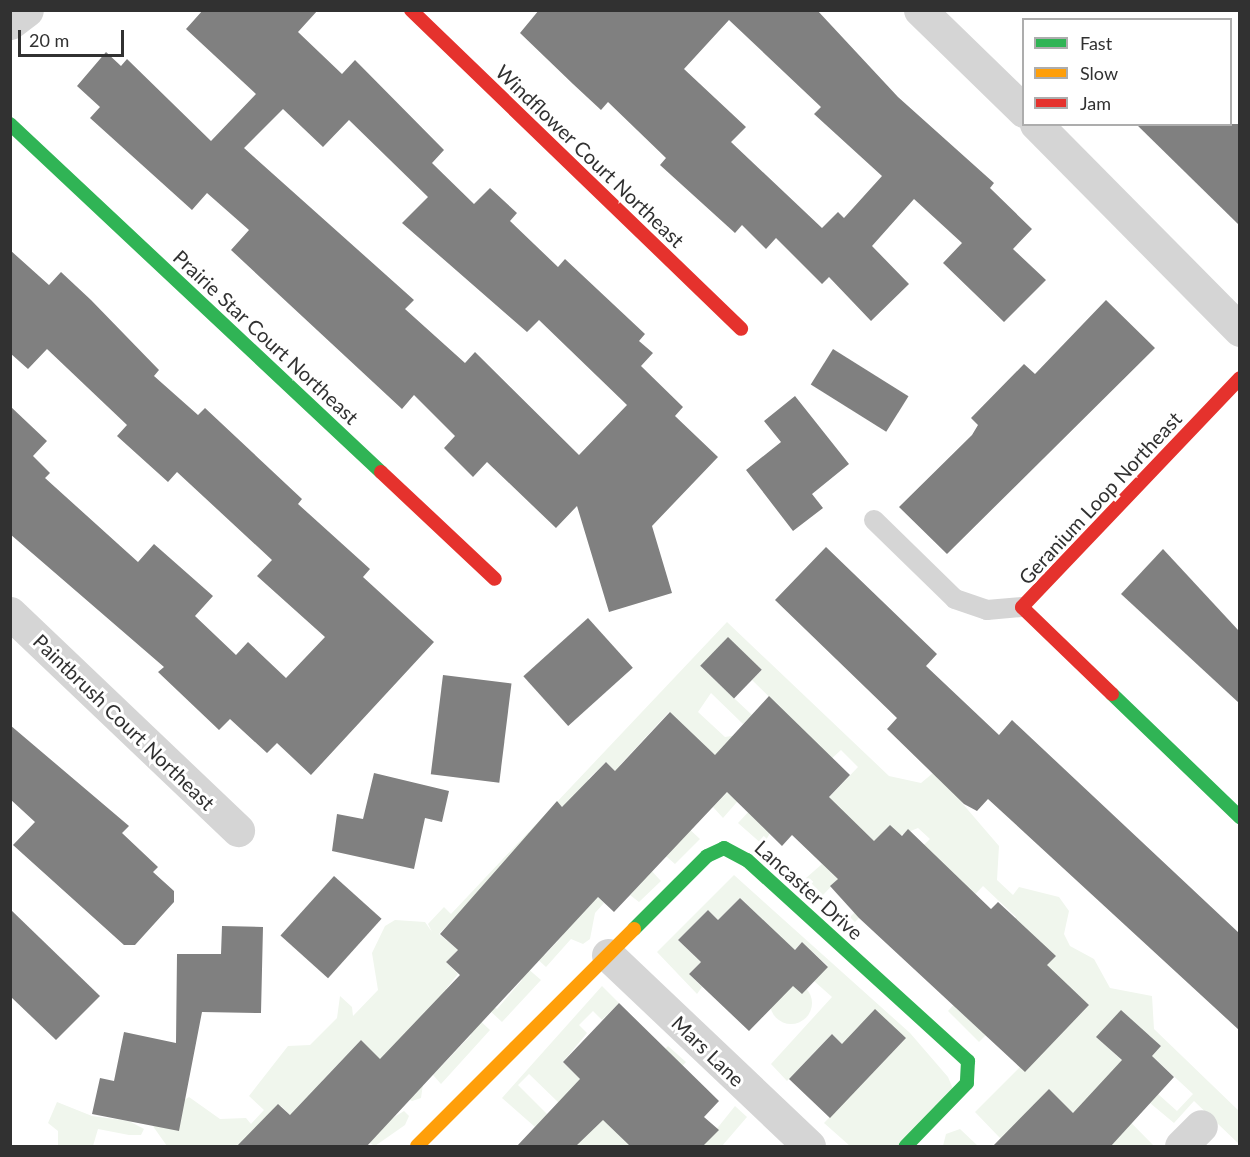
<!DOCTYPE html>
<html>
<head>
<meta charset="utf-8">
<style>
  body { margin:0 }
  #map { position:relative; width:1250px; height:1157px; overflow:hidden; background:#fff; font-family:Lato,sans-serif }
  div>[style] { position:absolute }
  .green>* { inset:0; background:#f0f6ed }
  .round { border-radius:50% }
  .building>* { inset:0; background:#808080; transform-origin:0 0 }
  .lane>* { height:20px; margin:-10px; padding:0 10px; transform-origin:10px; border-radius:10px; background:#d5d5d5 }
  .street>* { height:33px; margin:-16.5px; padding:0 16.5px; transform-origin:16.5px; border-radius:16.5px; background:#d5d5d5 }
  .fast>* { height:14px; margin:-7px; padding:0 7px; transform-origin:7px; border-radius:7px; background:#30b455 }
  .slow>* { height:14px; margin:-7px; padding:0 7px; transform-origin:7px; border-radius:7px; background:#ff9f0a }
  .jam>* { height:14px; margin:-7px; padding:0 7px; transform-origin:7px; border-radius:7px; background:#e5322d }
  span { translate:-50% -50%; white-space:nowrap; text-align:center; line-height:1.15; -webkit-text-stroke:6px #fff; paint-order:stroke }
  .street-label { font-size:20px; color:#313131 }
  .frame { position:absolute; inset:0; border:12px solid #313131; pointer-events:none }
  .legend { position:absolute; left:1022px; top:18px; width:210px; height:108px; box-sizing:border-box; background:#fff; border:2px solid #adadad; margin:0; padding:8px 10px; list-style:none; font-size:18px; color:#313131 }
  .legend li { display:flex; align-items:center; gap:12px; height:30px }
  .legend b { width:30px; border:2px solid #adadad }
  .scale { position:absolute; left:18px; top:30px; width:106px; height:27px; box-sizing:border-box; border:3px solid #313131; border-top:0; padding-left:8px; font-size:18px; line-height:21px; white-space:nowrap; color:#313131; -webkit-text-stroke:4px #fff; paint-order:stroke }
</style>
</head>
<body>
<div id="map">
  <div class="green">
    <i style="clip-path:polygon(727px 622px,889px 776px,921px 783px,933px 773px,955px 783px,962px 803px,999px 846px,997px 880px,1013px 895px,1019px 887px,1059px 897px,1069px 911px,1064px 934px,1070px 946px,1094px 959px,1110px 988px,1152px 996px,1154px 1029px,1239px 1111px,1240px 1145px,1194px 1101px,1174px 1123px,1150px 1103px,1158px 1094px,1177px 1111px,1193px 1094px,1152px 1056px,1161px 1046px,1149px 1035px,1097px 1037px,1133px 1071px,1097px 1088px,1154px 1146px,1109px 1146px,1061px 1102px,1035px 1146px,1010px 1146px,999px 1137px,975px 1112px,1020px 1067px,1025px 1071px,1089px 1005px,1063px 981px,1008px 1013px,979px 1042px,948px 1011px,957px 1001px,956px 1008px,983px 1032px,965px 971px,1016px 917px,983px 886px,966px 904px,881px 895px,855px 922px,850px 917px,930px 839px,918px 828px,901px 835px,887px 828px,823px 895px,806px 878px,822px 864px,793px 835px,858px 767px,841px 750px,794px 793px,763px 845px,738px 823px,794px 763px,796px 723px,752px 680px,762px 670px,728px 638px,701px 667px,752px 715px,743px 724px,711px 693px,698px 712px,725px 737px,738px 735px,750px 787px,723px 818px,713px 807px,740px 779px,669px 712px,620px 765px,700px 839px,675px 864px,652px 844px,683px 837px,606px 762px,588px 779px,631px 819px,647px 866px,661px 881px,639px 902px,630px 895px,641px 883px,560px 805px,553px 853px,604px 903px,595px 913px,590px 939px,583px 944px,571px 939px,546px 967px,523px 946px,528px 940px,545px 955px,563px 935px,498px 943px,541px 980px,502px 1022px,474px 996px,478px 992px,497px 1009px,522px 980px,455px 917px,439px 934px,458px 950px,446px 962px,458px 974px,446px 989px,490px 1030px,441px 1084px,433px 1075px,471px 1035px,435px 1001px,421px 1098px,412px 1101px,399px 1094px,361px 1040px,322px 1081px,325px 1133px,340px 1146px,323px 1146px,281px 1106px,275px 1107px,267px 1146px,167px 1146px,150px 1122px,189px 1097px,220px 1119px,246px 1118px,251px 1124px,264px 1110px,249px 1096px,288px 1046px,310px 1045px,337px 1018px,340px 996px,352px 1007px,353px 1016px,378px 990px,372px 953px,385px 926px,395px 920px,425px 922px,432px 932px,428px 924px,444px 907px,451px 914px)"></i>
    <i style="clip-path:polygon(734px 875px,910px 1033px,948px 1077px,953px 1089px,897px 1146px,850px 1146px,824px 1123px,905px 1039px,842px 1044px,832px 1034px,787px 1081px,771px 1064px,832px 997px,814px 981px,828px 966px,802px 942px,767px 979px,769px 926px,740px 898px,718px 920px,708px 910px,678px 940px,701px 962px,689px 974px,702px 987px,697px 994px,657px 952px)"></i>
    <i class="round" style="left:770px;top:982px;width:42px;height:42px"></i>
    <i style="clip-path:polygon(602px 986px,619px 1003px,602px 1020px,593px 1011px,579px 1025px,587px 1033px,563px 1062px,593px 1092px,643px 1072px,668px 1046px,686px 1062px,618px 1134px,630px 1146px,576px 1146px,589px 1132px,529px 1074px,518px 1085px,547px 1114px,535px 1127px,502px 1098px)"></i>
    <i style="clip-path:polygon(57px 1102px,92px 1116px,129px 1121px,144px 1129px,141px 1135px,129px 1135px,98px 1129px,93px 1146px,58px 1146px,58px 1131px,48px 1123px)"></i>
    <i style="clip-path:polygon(735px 1106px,747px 1117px,722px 1146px,703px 1146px)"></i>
    <i style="clip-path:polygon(404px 1111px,409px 1116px,405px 1125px,375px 1146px,360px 1138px)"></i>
    <i style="clip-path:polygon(960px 1129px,978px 1146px,943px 1146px,946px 1134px)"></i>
  </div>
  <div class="building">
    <i style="clip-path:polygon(evenodd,203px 10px,318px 10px,298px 32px,342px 74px,355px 60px,444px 150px,432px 163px,474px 204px,490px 188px,517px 213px,510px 221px,558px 267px,565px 259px,645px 334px,639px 341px,653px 353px,641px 366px,683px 407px,675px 416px,718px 457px,652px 526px,672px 593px,609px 612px,577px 506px,556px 528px,487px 462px,473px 477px,444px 448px,455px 436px,414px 395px,402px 409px,231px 250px,249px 230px,207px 193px,192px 210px,90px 118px,100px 107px,77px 86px,106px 52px,121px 66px,127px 59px,211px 141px,256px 94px,186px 29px,203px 10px,283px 109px,323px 147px,349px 120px,428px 197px,402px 223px,527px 332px,539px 320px,627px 405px,579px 455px,475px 352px,465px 363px,405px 309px,414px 300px,244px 148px,283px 109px)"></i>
    <i style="clip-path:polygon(evenodd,539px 10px,817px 10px,898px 97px,994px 183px,990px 188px,1032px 229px,1013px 249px,1046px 280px,1004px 322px,943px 263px,962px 243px,914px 199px,872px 246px,909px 284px,871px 321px,829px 277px,822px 284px,776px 238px,766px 249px,742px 225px,735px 233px,660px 165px,666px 158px,608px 102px,601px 110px,573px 84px,520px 33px,539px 10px,729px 20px,821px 107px,814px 114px,882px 176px,844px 218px,838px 212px,822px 228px,731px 142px,746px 127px,684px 69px,729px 20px)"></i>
    <i style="clip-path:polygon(1136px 124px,1239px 124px,1239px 225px)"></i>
    <i style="clip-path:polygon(10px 250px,49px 285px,61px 272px,91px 300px,159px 370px,154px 376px,198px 415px,205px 408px,302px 499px,298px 504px,370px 569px,363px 577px,434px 642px,311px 775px,277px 743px,267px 753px,230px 719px,219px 730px,158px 672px,164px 667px,10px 534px,10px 406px,47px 441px,33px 456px,50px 473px,45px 478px,138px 562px,154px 544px,213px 596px,195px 616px,236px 655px,248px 642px,286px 678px,325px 637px,257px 576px,272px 560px,177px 472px,168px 482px,117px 436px,127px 425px,47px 349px,28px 369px,10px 353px)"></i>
    <i style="clip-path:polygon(1106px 300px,1155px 348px,947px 554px,899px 507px,972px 435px,978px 425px,971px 418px,1024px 364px,1035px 374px)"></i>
    <i style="left:833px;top:349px;width:89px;height:42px;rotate:32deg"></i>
    <i style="clip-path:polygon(795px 396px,849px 464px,812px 494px,823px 508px,793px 531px,746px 470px,781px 442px,764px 421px)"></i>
    <i style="clip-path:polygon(826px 547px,937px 654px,926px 666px,999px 735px,1012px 720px,1239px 933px,1239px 1030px,988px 799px,977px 811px,964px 804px,887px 729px,897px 718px,775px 600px)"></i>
    <i style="clip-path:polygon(1163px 549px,1239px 631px,1239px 703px,1121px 594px)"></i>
    <i style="left:588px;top:618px;width:67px;height:87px;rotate:48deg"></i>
    <i style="left:728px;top:637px;width:47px;height:40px;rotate:44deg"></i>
    <i style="left:443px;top:675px;width:69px;height:100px;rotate:7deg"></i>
    <i style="clip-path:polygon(769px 696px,850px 775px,829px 797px,874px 841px,890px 825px,902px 836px,908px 829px,991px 909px,998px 902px,1056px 956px,1047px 965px,1089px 1005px,1025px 1072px,859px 918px,830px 886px,838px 879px,792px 835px,782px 846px,727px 792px,614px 912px,598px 897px,367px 1146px,237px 1146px,278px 1104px,290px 1115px,361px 1040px,380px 1059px,460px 975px,446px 962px,458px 950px,440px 934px,557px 801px,562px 807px,606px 762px,615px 771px,670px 712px,715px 755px)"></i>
    <i style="clip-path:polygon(10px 725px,129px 826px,122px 833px,158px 867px,153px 872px,174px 891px,174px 902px,135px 945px,124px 945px,13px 845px,35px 822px,10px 799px)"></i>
    <i style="clip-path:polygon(374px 773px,449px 791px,442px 822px,425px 818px,414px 869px,332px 851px,337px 814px,363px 819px)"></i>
    <i style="left:334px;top:876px;width:64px;height:80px;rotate:42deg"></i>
    <i style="clip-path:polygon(740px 898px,795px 950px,802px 942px,828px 967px,802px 994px,793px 986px,749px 1031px,689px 974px,701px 962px,678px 940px,708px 910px,718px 920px)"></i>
    <i style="clip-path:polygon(10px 909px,100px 996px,56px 1040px,10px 996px)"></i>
    <i style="clip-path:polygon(222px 926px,263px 927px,261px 1013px,202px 1012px,179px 1131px,92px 1114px,100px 1078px,114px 1081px,124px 1032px,176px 1043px,177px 954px,221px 954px)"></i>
    <i style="clip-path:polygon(619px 1003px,719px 1101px,704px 1117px,719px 1130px,703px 1146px,630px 1146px,603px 1120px,576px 1146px,517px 1146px,580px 1079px,563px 1062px)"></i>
    <i style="clip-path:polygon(875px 1009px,906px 1038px,830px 1118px,789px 1079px,832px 1034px,842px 1044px)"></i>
    <i style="clip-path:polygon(1121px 1010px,1161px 1046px,1152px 1056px,1174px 1077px,1111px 1146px,993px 1146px,1049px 1089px,1073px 1113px,1122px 1060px,1096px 1037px)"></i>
  </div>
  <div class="lane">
    <i style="left:874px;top:520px;width:113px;rotate:44.3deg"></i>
    <i style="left:955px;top:599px;width:34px;rotate:19deg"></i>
    <i style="left:987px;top:610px;width:35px;rotate:-5deg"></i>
  </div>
  <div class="street">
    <i style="left:920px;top:10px;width:145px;rotate:44.2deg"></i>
    <i style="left:10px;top:23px;width:21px;rotate:-37deg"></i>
    <i style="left:1036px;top:124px;width:290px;rotate:45.3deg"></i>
    <i style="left:10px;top:613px;width:315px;rotate:43.6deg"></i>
    <i style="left:608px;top:955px;width:277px;rotate:43.5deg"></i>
    <i style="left:1181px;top:1146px;width:28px;rotate:-45deg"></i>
  </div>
  <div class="fast">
    <i style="left:10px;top:124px;width:509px;rotate:43.17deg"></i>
    <i style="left:1112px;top:694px;width:178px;rotate:43.9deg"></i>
    <i style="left:634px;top:929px;width:103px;rotate:-45deg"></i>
    <i style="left:707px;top:856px;width:19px;rotate:-25deg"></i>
    <i style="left:724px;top:848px;width:26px;rotate:28deg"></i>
    <i style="left:747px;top:860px;width:299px;rotate:42.3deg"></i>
    <i style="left:968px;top:1061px;width:22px;rotate:93deg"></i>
    <i style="left:967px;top:1083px;width:88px;rotate:134.1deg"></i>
  </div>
  <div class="slow">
    <i style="left:417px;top:1146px;width:307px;rotate:-45deg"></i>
  </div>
  <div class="jam">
    <i style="left:411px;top:10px;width:459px;rotate:44deg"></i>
    <i style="left:381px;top:472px;width:156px;rotate:43.2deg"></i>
    <i style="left:1112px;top:694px;width:125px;rotate:-136deg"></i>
    <i style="left:1022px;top:607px;width:316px;rotate:-46.4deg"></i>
  </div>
  <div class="street-label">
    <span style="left:590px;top:156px;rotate:44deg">Windflower Court Northeast</span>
    <span style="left:266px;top:337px;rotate:43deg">Prairie Star Court Northeast</span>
    <span style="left:1100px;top:498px;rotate:-47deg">Geranium Loop Northeast</span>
    <span style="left:124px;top:722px;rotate:44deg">Paintbrush Court Northeast</span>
    <span style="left:809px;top:890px;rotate:42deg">Lancaster Drive</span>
    <span style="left:708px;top:1051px;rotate:44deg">Mars Lane</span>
  </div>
  <div class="frame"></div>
  <ul class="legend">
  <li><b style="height:8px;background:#30b455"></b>Fast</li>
  <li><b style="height:8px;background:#ff9f0a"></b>Slow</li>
  <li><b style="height:8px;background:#e5322d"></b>Jam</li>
  </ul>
  <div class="scale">20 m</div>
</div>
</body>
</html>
